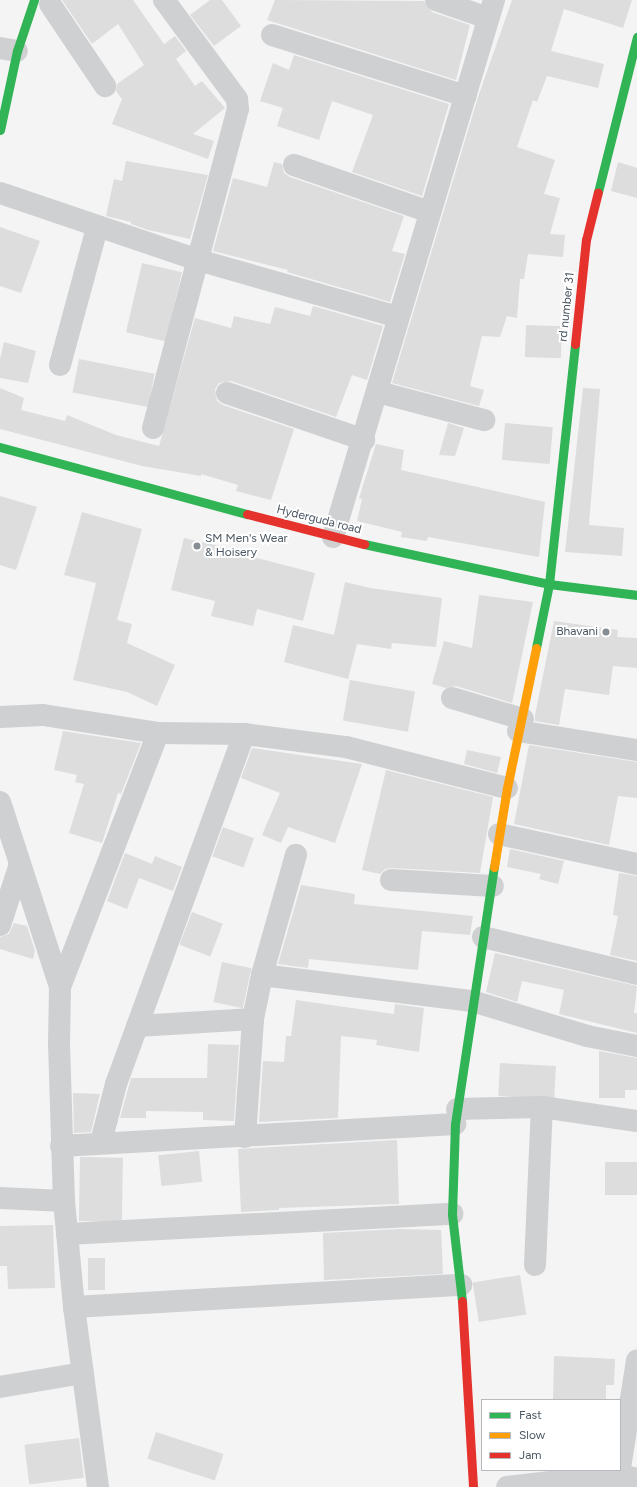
<!DOCTYPE html>
<html>
<head>
<meta charset="utf-8">
<style>
  body { margin:0 }
  #map { position:relative; width:637px; height:1487px; overflow:hidden; background:#f4f4f4; font-family:Figtree,sans-serif }
  div>[style] { position:absolute }
  .building>* { inset:0; background:#ddddde; transform-origin:0 0 }
  .street>* { height:22px; margin:-11px; padding:0 11px; transform-origin:11px; border-radius:11px; background:#ced0d2 }
  .fast>* { height:9px; margin:-4.5px; padding:0 4.5px; transform-origin:4.5px; border-radius:4.5px; background:#30b455 }
  .slow>* { height:9px; margin:-4.5px; padding:0 4.5px; transform-origin:4.5px; border-radius:4.5px; background:#ff9f0a }
  .jam>* { height:9px; margin:-4.5px; padding:0 4.5px; transform-origin:4.5px; border-radius:4.5px; background:#e5322d }
  .dots>* { width:11px; height:11px; translate:-50% -50%; box-sizing:border-box; border:2px solid #fff; border-radius:50% }
  span { translate:-50% -50%; white-space:nowrap; text-align:center; line-height:1.15; -webkit-text-stroke:4px #fff; paint-order:stroke }
  .street-label { font-size:12px; color:#4a5661 }
  .poi-label { font-size:12px; color:#4a5661 }
  .left { translate:0 -50%; text-align:left }
  .right { translate:-100% -50%; text-align:right }
  .legend { position:absolute; left:481px; top:1399px; width:140px; height:72px; box-sizing:border-box; background:#fff; border:1px solid #b7bbc0; margin:0; padding:5px 7px; list-style:none; font-size:12px; color:#4a5661 }
  .legend li { display:flex; align-items:center; gap:8px; height:20px }
  .legend b { width:20px; border:1px solid #b7bbc0 }
</style>
</head>
<body>
<div id="map">
  <div class="building">
    <i style="clip-path:polygon(62px 0,133px 0,164px 44px,175px 36px,186px 51px,176px 59px,195px 86px,202px 81px,225px 108px,193px 134px,214px 141px,208px 159px,112px 124px,122px 99px,116px 91px,117px 84px,144px 65px,118px 24px,92px 44px)"></i>
    <i style="clip-path:polygon(210px 0,222px 0,241px 26px,214px 46px,190px 15px)"></i>
    <i style="clip-path:polygon(275px 0,424px 1px,432px 12px,470px 25px,456px 80px,267px 20px)"></i>
    <i style="clip-path:polygon(512px 0,632px 0,623px 28px,564px 9px,551px 51px,604px 64px,598px 88px,547px 76px,537px 102px,533px 100px,517px 147px,555px 160px,544px 194px,560px 198px,550px 234px,565px 235px,563px 257px,528px 254px,524px 279px,520px 279px,517px 318px,507px 316px,500px 337px,482px 336px,470px 386px,484px 390px,479px 406px,392px 383px,478px 97px)"></i>
    <i style="clip-path:polygon(294px 55px,449px 104px,422px 196px,352px 172px,373px 115px,332px 101px,319px 140px,277px 126px,283px 108px,260px 101px,273px 63px,289px 70px)"></i>
    <i style="clip-path:polygon(126px 161px,208px 175px,190px 239px,148px 230px,131px 224px,131px 222px,106px 216px,114px 179px,122px 181px)"></i>
    <i style="clip-path:polygon(274px 162px,282px 164px,284px 173px,290px 177px,404px 216px,392px 251px,405px 254px,390px 302px,287px 272px,288px 270px,213px 251px,233px 178px,267px 187px)"></i>
    <i style="clip-path:polygon(618px 162px,637px 168px,637px 198px,611px 191px)"></i>
    <i style="clip-path:polygon(0 227px,40px 241px,21px 293px,0 286px)"></i>
    <i style="left:142px;top:263px;width:41px;height:71px;rotate:13deg"></i>
    <i style="clip-path:polygon(313px 306px,383px 326px,367px 380px,352px 375px,336px 417px,231px 381px,219px 383px,215px 389px,217px 401px,223px 405px,294px 429px,271px 500px,236px 491px,238px 485px,201px 474px,201px 476px,142px 466px,0 429px,0 388px,24px 398px,21px 410px,65px 421px,67px 415px,116px 435px,159px 446px,195px 318px,231px 328px,234px 316px,270px 324px,275px 307px,310px 316px)"></i>
    <i style="left:526px;top:325px;width:36px;height:32px;rotate:2deg"></i>
    <i style="clip-path:polygon(4px 342px,36px 351px,28px 383px,0 378px,0 359px)"></i>
    <i style="left:79px;top:359px;width:77px;height:34px;rotate:11deg"></i>
    <i style="clip-path:polygon(583px 388px,600px 389px,589px 525px,624px 528px,622px 556px,565px 552px)"></i>
    <i style="clip-path:polygon(448px 423px,464px 428px,455px 456px,439px 455px)"></i>
    <i style="left:505px;top:423px;width:48px;height:37px;rotate:5deg"></i>
    <i style="clip-path:polygon(376px 444px,404px 450px,401px 470px,545px 502px,539px 557px,428px 537px,427px 541px,401px 537px,402px 532px,357px 521px,362px 499px,359px 498px)"></i>
    <i style="clip-path:polygon(0 496px,37px 507px,16px 570px,0 565px)"></i>
    <i style="clip-path:polygon(82px 512px,142px 529px,117px 620px,132px 624px,127px 643px,175px 665px,157px 706px,127px 692px,73px 680px,96px 583px,64px 575px)"></i>
    <i style="clip-path:polygon(184px 538px,245px 552px,245px 555px,315px 573px,303px 621px,257px 609px,253px 626px,211px 616px,215px 601px,171px 590px)"></i>
    <i style="clip-path:polygon(345px 582px,370px 588px,442px 598px,436px 647px,392px 643px,391px 649px,357px 644px,348px 679px,284px 662px,293px 625px,334px 635px)"></i>
    <i style="clip-path:polygon(479px 595px,533px 602px,512px 703px,456px 686px,446px 688px,432px 684px,444px 641px,472px 648px)"></i>
    <i style="clip-path:polygon(554px 621px,618px 630px,617px 637px,637px 638px,637px 668px,613px 666px,609px 695px,565px 689px,559px 725px,535px 721px,535px 715px)"></i>
    <i style="left:350px;top:680px;width:66px;height:41px;rotate:10deg"></i>
    <i style="clip-path:polygon(63px 731px,141px 743px,121px 794px,118px 793px,102px 843px,69px 833px,84px 784px,75px 782px,77px 775px,54px 770px)"></i>
    <i style="clip-path:polygon(529px 745px,637px 762px,637px 798px,618px 796px,609px 845px,514px 824px)"></i>
    <i style="clip-path:polygon(252px 748px,362px 764px,335px 843px,288px 827px,281px 843px,262px 835px,280px 793px,241px 778px)"></i>
    <i style="clip-path:polygon(467px 750px,501px 757px,497px 773px,464px 764px)"></i>
    <i style="clip-path:polygon(386px 770px,493px 797px,480px 873px,392px 868px,385px 869px,380px 874px,362px 870px)"></i>
    <i style="left:223px;top:827px;width:33px;height:31px;rotate:20deg"></i>
    <i style="clip-path:polygon(510px 849px,564px 861px,558px 884px,539px 879px,541px 874px,507px 867px)"></i>
    <i style="clip-path:polygon(125px 853px,152px 864px,155px 856px,182px 867px,173px 891px,139px 878px,127px 909px,107px 901px)"></i>
    <i style="clip-path:polygon(619px 873px,637px 876px,637px 961px,610px 955px,618px 916px,613px 915px)"></i>
    <i style="clip-path:polygon(301px 885px,355px 894px,354px 904px,473px 916px,470px 935px,422px 931px,418px 970px,309px 959px,308px 968px,278px 964px)"></i>
    <i style="left:192px;top:912px;width:33px;height:35px;rotate:21deg"></i>
    <i style="clip-path:polygon(14px 923px,27px 926px,35px 951px,33px 959px,0 949px,0 937px,9px 934px)"></i>
    <i style="clip-path:polygon(495px 953px,637px 986px,634px 1013px,637px 1013px,637px 1033px,559px 1014px,564px 990px,522px 981px,517px 1002px,486px 992px)"></i>
    <i style="left:222px;top:962px;width:30px;height:41px;rotate:12deg"></i>
    <i style="clip-path:polygon(296px 1000px,394px 1014px,395px 1004px,424px 1008px,419px 1052px,376px 1045px,377px 1040px,341px 1036px,338px 1118px,259px 1122px,263px 1061px,284px 1062px,286px 1036px,291px 1036px)"></i>
    <i style="clip-path:polygon(208px 1044px,239px 1045px,234px 1121px,203px 1120px,203px 1112px,146px 1111px,146px 1118px,120px 1118px,131px 1078px,207px 1078px)"></i>
    <i style="clip-path:polygon(599px 1051px,637px 1058px,637px 1090px,625px 1090px,625px 1098px,599px 1098px)"></i>
    <i style="left:500px;top:1063px;width:56px;height:33px;rotate:3deg"></i>
    <i style="clip-path:polygon(73px 1093px,100px 1094px,91px 1132px,74px 1133px)"></i>
    <i style="clip-path:polygon(397px 1140px,399px 1204px,279px 1208px,279px 1210px,241px 1212px,238px 1149px)"></i>
    <i style="left:199px;top:1151px;width:31px;height:41px;rotate:84deg"></i>
    <i style="left:80px;top:1157px;width:43px;height:64px;rotate:1deg"></i>
    <i style="left:605px;top:1162px;width:32px;height:33px"></i>
    <i style="clip-path:polygon(53px 1225px,55px 1288px,8px 1289px,7px 1266px,0 1266px,0 1226px)"></i>
    <i style="clip-path:polygon(400px 1229px,441px 1230px,443px 1274px,324px 1280px,323px 1233px)"></i>
    <i style="left:88px;top:1258px;width:17px;height:32px"></i>
    <i style="left:520px;top:1275px;width:40px;height:48px;rotate:81deg"></i>
    <i style="clip-path:polygon(554px 1356px,615px 1359px,614px 1385px,606px 1385px,606px 1400px,553px 1400px)"></i>
    <i style="left:156px;top:1432px;width:71px;height:28px;rotate:18deg"></i>
    <i style="left:79px;top:1438px;width:40px;height:55px;rotate:83deg"></i>
  </div>
  <div class="street">
    <i style="left:436px;top:0;width:55px;rotate:19.1deg"></i>
    <i style="left:50px;top:4px;width:99px;rotate:56.1deg"></i>
    <i style="left:272px;top:35px;width:203px;rotate:17.5deg"></i>
    <i style="left:0;top:48px;width:17px;rotate:10deg"></i>
    <i style="left:294px;top:165px;width:144px;rotate:19.1deg"></i>
    <i style="left:0;top:193px;width:209px;rotate:18.7deg"></i>
    <i style="left:198px;top:260px;width:208px;rotate:15.9deg"></i>
    <i style="left:60px;top:365px;width:142px;rotate:-74.9deg"></i>
    <i style="left:378px;top:392px;width:110px;rotate:14.8deg"></i>
    <i style="left:227px;top:393px;width:145px;rotate:18.9deg"></i>
    <i style="left:153px;top:428px;width:330px;rotate:-75.1deg"></i>
    <i style="left:238px;top:109px;width:10px;rotate:-96deg"></i>
    <i style="left:237px;top:99px;width:123px;rotate:-126.4deg"></i>
    <i style="left:333px;top:537px;width:561px;rotate:-73.31deg"></i>
    <i style="left:452px;top:698px;width:74px;rotate:16.5deg"></i>
    <i style="left:0;top:717px;width:43px;rotate:-2.7deg"></i>
    <i style="left:43px;top:715px;width:116px;rotate:8.9deg"></i>
    <i style="left:158px;top:733px;width:86px;rotate:0.7deg"></i>
    <i style="left:244px;top:734px;width:103px;rotate:7.3deg"></i>
    <i style="left:346px;top:747px;width:166px;rotate:14.3deg"></i>
    <i style="left:518px;top:731px;width:121px;rotate:9.1deg"></i>
    <i style="left:0;top:802px;width:194px;rotate:72deg"></i>
    <i style="left:60px;top:987px;width:56px;rotate:91deg"></i>
    <i style="left:59px;top:1043px;width:158px;rotate:88.2deg"></i>
    <i style="left:64px;top:1201px;width:106px;rotate:84.6deg"></i>
    <i style="left:74px;top:1307px;width:182px;rotate:82.4deg"></i>
    <i style="left:499px;top:834px;width:141px;rotate:12.3deg"></i>
    <i style="left:391px;top:880px;width:102px;rotate:3.4deg"></i>
    <i style="left:0;top:925px;width:64px;rotate:-71.8deg"></i>
    <i style="left:483px;top:937px;width:158px;rotate:13.5deg"></i>
    <i style="left:262px;top:975px;width:212px;rotate:7.1deg"></i>
    <i style="left:472px;top:1001px;width:120px;rotate:16.9deg"></i>
    <i style="left:587px;top:1036px;width:51px;rotate:11.3deg"></i>
    <i style="left:60px;top:987px;width:272px;rotate:-68.9deg"></i>
    <i style="left:137px;top:1026px;width:116px;rotate:-3.5deg"></i>
    <i style="left:457px;top:1109px;width:85px;rotate:-1.3deg"></i>
    <i style="left:542px;top:1107px;width:96px;rotate:8.4deg"></i>
    <i style="left:245px;top:1137px;width:118px;rotate:-86.1deg"></i>
    <i style="left:253px;top:1019px;width:45px;rotate:-78.4deg"></i>
    <i style="left:262px;top:975px;width:125px;rotate:-74.2deg"></i>
    <i style="left:101px;top:1142px;width:60px;rotate:-75.5deg"></i>
    <i style="left:116px;top:1084px;width:373px;rotate:-69.9deg"></i>
    <i style="left:61px;top:1146px;width:395px;rotate:-3.2deg"></i>
    <i style="left:0;top:1198px;width:64px;rotate:2.7deg"></i>
    <i style="left:67px;top:1234px;width:386px;rotate:-3deg"></i>
    <i style="left:535px;top:1265px;width:158px;rotate:-87.5deg"></i>
    <i style="left:74px;top:1307px;width:388px;rotate:-3.3deg"></i>
    <i style="left:0;top:1387px;width:84px;rotate:-9.6deg"></i>
    <i style="left:507px;top:1487px;width:113px;rotate:-6.6deg"></i>
    <i style="left:619px;top:1474px;width:19px;rotate:16deg"></i>
    <i style="left:615px;top:1487px;width:14px;rotate:-73deg"></i>
    <i style="left:619px;top:1474px;width:115px;rotate:-81deg"></i>
  </div>
  <div class="fast">
    <i style="left:0;top:130px;width:81px;rotate:-77.9deg"></i>
    <i style="left:17px;top:51px;width:54px;rotate:-71.6deg"></i>
    <i style="left:598px;top:192px;width:160px;rotate:-75.9deg"></i>
    <i style="left:0;top:447px;width:256px;rotate:15.2deg"></i>
    <i style="left:364px;top:544px;width:189px;rotate:12.2deg"></i>
    <i style="left:549px;top:584px;width:89px;rotate:7.1deg"></i>
    <i style="left:536px;top:648px;width:65px;rotate:-78.5deg"></i>
    <i style="left:549px;top:584px;width:241px;rotate:-83.8deg"></i>
    <i style="left:462px;top:1301px;width:88px;rotate:-96.6deg"></i>
    <i style="left:452px;top:1214px;width:90px;rotate:-88.1deg"></i>
    <i style="left:455px;top:1124px;width:260px;rotate:-81.4deg"></i>
  </div>
  <div class="slow">
    <i style="left:494px;top:867px;width:80px;rotate:-80.7deg"></i>
    <i style="left:507px;top:788px;width:143px;rotate:-78.3deg"></i>
  </div>
  <div class="jam">
    <i style="left:575px;top:344px;width:105px;rotate:-84deg"></i>
    <i style="left:586px;top:240px;width:49px;rotate:-76deg"></i>
    <i style="left:247px;top:514px;width:121px;rotate:14.4deg"></i>
    <i style="left:462px;top:1301px;width:186px;rotate:86.6deg"></i>
  </div>
  <div class="dots">
    <i style="left:197px;top:546px;background:#868d94"></i>
    <i style="left:606px;top:632px;background:#868d94"></i>
  </div>
  <div class="street-label">
    <span style="left:567px;top:307px;rotate:-84deg">rd number 31</span>
    <span style="left:319px;top:520px;rotate:14deg">Hyderguda road</span>
  </div>
  <div class="poi-label">
    <span class="left" style="left:205px;top:546px">SM Men's Wear<br>&amp; Hoisery</span>
    <span class="right" style="left:598px;top:632px">Bhavani</span>
  </div>
  <ul class="legend">
  <li><b style="height:5px;background:#30b455"></b>Fast</li>
  <li><b style="height:5px;background:#ff9f0a"></b>Slow</li>
  <li><b style="height:5px;background:#e5322d"></b>Jam</li>
  </ul>
</div>
</body>
</html>
